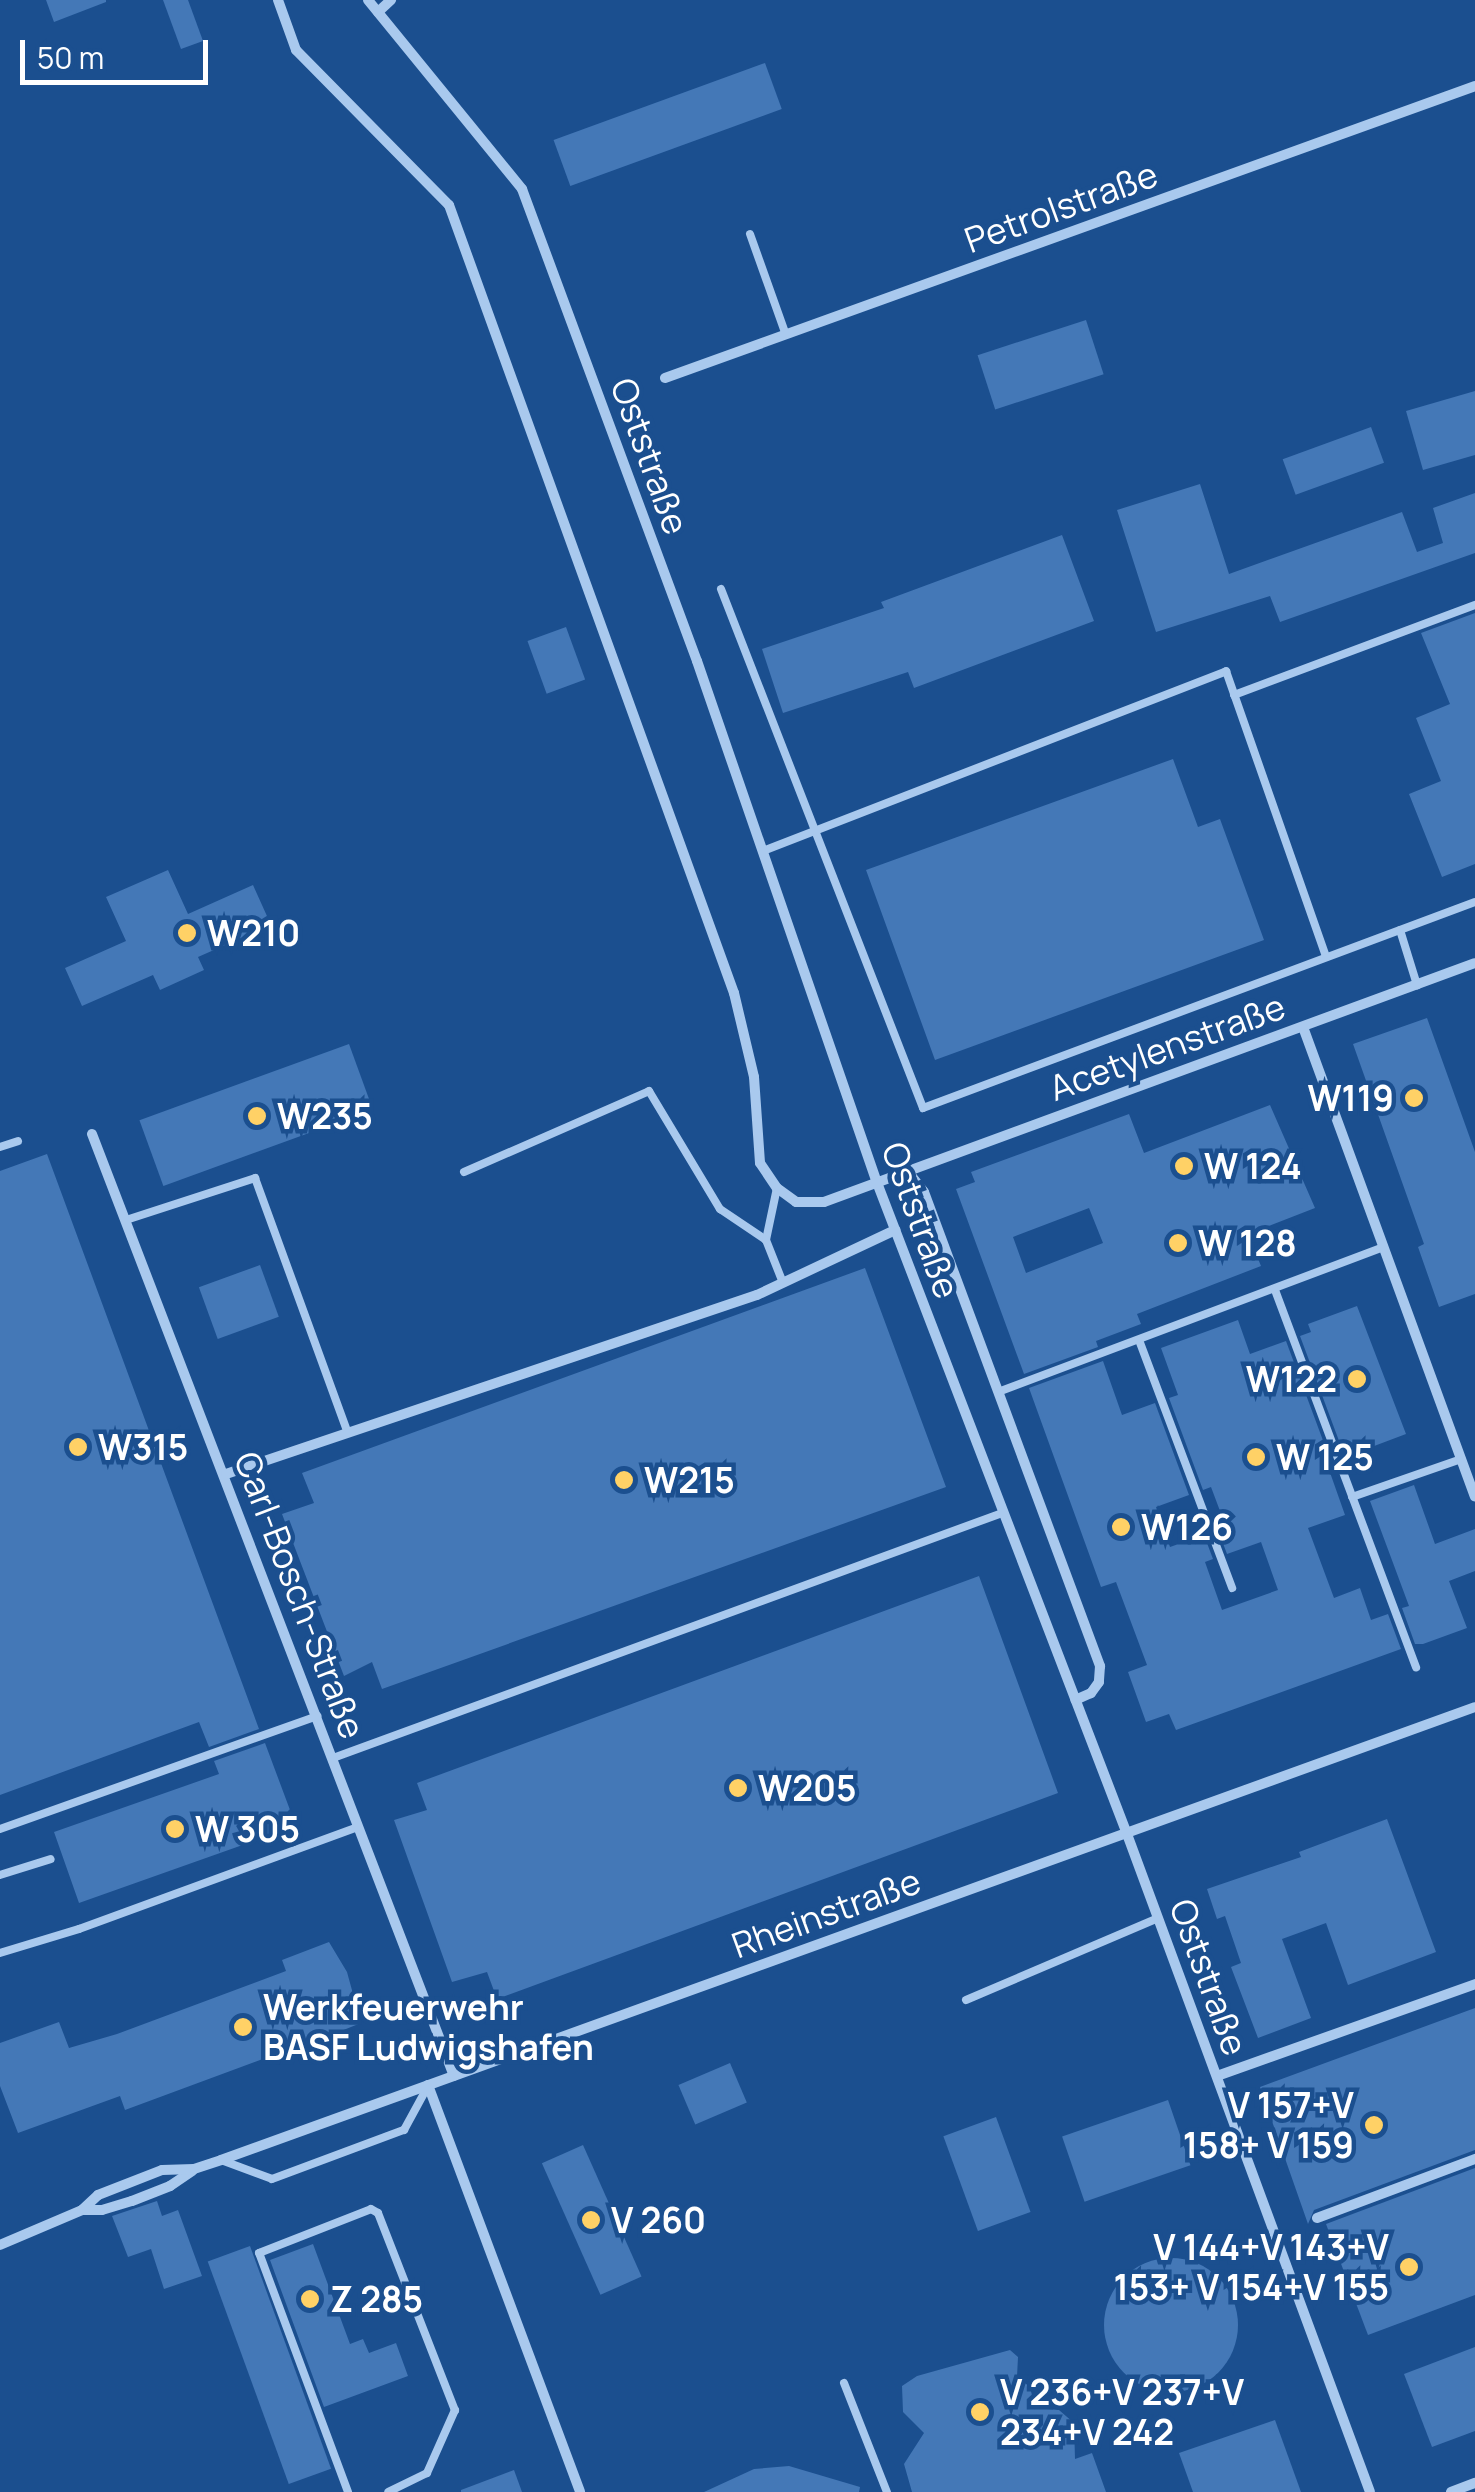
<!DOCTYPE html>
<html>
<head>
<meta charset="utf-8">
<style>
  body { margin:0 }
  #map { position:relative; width:1475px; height:2492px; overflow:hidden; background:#1b4f8f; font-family:Manrope,sans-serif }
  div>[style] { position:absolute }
  .building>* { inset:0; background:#4478b7; transform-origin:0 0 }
  .round { border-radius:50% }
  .service>* { height:8px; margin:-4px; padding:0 4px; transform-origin:4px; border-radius:4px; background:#a9c9ee }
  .minor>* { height:10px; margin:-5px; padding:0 5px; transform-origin:5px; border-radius:5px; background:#a9c9ee }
  .dots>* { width:28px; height:28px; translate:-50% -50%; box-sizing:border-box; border:5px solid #1b4f8f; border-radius:50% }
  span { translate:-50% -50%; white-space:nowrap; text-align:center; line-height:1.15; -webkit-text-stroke:9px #1b4f8f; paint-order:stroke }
  .street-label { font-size:35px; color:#fff }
  .poi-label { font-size:35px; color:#fff; font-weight:700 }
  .left { translate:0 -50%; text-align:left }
  .right { translate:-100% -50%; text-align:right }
  .scale { position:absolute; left:20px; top:40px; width:188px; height:45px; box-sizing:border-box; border:5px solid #fff; border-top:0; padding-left:12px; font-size:30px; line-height:35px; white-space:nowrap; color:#fff; -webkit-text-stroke:8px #1b4f8f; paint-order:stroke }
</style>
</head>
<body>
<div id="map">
  <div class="building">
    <i style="clip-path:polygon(46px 0,106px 0,106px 2px,54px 22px)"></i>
    <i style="clip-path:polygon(163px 0,188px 0,203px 41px,181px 49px)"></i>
    <i style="left:765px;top:63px;width:49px;height:225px;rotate:70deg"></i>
    <i style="left:1086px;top:320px;width:57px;height:114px;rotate:72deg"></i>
    <i style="clip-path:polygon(1475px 391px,1475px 455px,1423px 470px,1406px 411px)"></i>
    <i style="left:1371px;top:427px;width:38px;height:94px;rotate:70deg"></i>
    <i style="clip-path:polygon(1200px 484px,1229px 574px,1402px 512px,1417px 552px,1443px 543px,1433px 508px,1475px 493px,1475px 553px,1280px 622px,1270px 596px,1156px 632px,1117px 510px)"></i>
    <i style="clip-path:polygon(1062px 535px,1094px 621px,914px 688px,908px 672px,783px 713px,762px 649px,884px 608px,881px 602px)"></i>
    <i style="clip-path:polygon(1475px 613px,1475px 864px,1442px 877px,1409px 794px,1441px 781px,1416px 718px,1450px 704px,1421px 633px)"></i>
    <i style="left:566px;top:627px;width:56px;height:41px;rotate:70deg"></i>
    <i style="clip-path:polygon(1173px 759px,1198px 827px,1220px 819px,1264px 940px,935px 1060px,866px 870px)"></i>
    <i style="clip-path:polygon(168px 870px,188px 914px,253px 885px,271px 925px,198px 957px,204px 970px,160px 990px,153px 975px,82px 1006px,65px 968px,126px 941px,106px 897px)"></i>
    <i style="clip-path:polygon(1427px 1018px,1475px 1152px,1475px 1294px,1439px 1307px,1418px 1247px,1424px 1244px,1353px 1044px)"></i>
    <i style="left:349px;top:1044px;width:70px;height:223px;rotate:70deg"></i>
    <i style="clip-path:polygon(evenodd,1270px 1105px,1315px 1208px,1248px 1234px,1261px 1266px,1137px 1314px,1141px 1324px,1096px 1341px,1098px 1347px,1024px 1374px,956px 1189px,975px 1182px,971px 1172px,1129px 1114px,1144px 1153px,1270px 1105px,1089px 1208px,1103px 1243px,1026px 1273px,1013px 1237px,1089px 1208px)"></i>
    <i style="clip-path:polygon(47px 1154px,259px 1729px,209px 1747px,199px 1722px,0 1795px,0 1171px)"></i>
    <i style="left:260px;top:1265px;width:55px;height:65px;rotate:70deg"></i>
    <i style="clip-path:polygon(865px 1268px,946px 1487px,382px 1689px,372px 1662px,344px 1676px,282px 1514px,314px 1503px,302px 1473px)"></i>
    <i style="clip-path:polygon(1357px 1306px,1406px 1434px,1345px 1457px,1300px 1336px,1311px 1332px,1308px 1324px)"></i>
    <i style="clip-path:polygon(1238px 1320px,1250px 1354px,1286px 1341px,1331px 1462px,1327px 1464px,1345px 1515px,1308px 1528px,1334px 1598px,1360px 1588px,1371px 1620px,1388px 1614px,1401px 1649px,1176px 1730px,1169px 1714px,1146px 1722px,1128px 1672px,1147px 1665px,1116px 1582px,1101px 1587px,1029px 1388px,1103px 1361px,1122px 1415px,1155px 1403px,1189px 1495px,1156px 1507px,1170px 1547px,1204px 1535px,1213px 1559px,1205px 1562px,1222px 1610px,1278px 1590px,1261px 1542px,1227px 1554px,1218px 1530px,1226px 1527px,1211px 1487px,1203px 1490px,1169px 1398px,1178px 1395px,1161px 1348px)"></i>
    <i style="clip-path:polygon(1414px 1485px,1435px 1544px,1475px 1529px,1475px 1571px,1449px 1581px,1467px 1628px,1423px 1644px,1415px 1644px,1402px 1608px,1409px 1606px,1370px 1501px)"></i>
    <i style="clip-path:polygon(979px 1576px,1058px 1793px,497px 1999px,487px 1972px,452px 1982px,394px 1820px,427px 1810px,417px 1783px)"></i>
    <i style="clip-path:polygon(265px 1743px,296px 1826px,79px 1903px,54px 1832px,219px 1774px,214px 1761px)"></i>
    <i style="clip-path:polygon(1387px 1819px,1436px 1952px,1348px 1985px,1326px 1923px,1282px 1939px,1311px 2018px,1258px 2038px,1231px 1967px,1241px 1963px,1225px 1916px,1217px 1919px,1207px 1889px,1301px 1857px,1299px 1852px)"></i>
    <i style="clip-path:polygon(329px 1942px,347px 1972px,361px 2023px,341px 2031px,334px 2045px,321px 2049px,306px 2043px,125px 2110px,120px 2096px,18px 2133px,0 2086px,0 2043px,59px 2022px,69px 2048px,117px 2034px,286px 1971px,282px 1960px)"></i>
    <i style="clip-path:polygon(1475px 2008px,1475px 2150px,1314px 2210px,1308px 2224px,1260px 2087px)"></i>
    <i style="left:730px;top:2063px;width:43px;height:56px;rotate:67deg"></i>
    <i style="left:1168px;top:2100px;width:69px;height:112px;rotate:71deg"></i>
    <i style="left:996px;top:2117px;width:101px;height:56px;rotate:70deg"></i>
    <i style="left:583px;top:2145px;width:144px;height:45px;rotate:66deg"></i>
    <i style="clip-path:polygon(1475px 2168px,1475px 2295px,1368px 2335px,1326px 2224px)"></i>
    <i style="clip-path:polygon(157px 2201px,162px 2216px,178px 2210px,202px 2276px,164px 2289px,151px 2249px,128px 2257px,112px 2216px)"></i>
    <i style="clip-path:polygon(313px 2244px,350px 2344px,363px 2339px,369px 2353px,396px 2343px,408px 2376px,324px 2407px,270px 2260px)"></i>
    <i style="left:250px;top:2246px;width:237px;height:45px;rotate:70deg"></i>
    <i class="round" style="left:1104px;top:2258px;width:134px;height:134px"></i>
    <i style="clip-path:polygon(1475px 2347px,1475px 2431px,1432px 2447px,1404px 2374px)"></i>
    <i style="clip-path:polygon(1010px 2350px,1018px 2357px,1017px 2377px,1030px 2387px,1035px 2408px,1059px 2410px,1074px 2423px,1075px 2459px,1092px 2453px,1106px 2492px,912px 2492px,904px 2464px,924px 2433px,903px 2412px,902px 2386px,917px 2376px)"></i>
    <i style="clip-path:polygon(1275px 2420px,1301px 2492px,1193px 2492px,1179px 2453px)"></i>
    <i style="clip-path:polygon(789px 2466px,860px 2487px,859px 2492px,704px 2492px,754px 2469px)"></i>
    <i style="clip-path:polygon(514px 2470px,522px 2492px,461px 2492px,461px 2490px)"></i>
  </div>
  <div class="service">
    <i style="left:750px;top:234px;width:107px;rotate:70.4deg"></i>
    <i style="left:721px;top:589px;width:557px;rotate:68.73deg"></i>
    <i style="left:923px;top:1108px;width:589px;rotate:-20.46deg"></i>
    <i style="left:1234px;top:695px;width:257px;rotate:-20.5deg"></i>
    <i style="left:763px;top:851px;width:497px;rotate:-21.2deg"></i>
    <i style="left:1226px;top:671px;width:303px;rotate:70.7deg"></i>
    <i style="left:1400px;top:930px;width:58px;rotate:72.8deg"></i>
    <i style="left:0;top:1147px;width:19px;rotate:-18deg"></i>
    <i style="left:464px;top:1172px;width:202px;rotate:-23.6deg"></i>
    <i style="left:649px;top:1091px;width:138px;rotate:59deg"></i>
    <i style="left:720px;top:1209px;width:55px;rotate:34deg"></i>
    <i style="left:766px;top:1240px;width:53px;rotate:-78.1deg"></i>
    <i style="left:126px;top:1220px;width:136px;rotate:-18deg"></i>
    <i style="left:255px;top:1178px;width:271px;rotate:70deg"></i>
    <i style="left:766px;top:1240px;width:46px;rotate:68.4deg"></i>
    <i style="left:1275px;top:1290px;width:403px;rotate:69.5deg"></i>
    <i style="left:1139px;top:1340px;width:265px;rotate:69.4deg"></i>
    <i style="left:998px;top:1392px;width:412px;rotate:-20.6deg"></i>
    <i style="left:1352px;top:1497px;width:115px;rotate:-19.2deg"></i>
    <i style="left:333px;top:1758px;width:712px;rotate:-20.11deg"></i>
    <i style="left:0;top:1829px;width:337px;rotate:-19.6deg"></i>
    <i style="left:0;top:1875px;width:53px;rotate:-17.4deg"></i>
    <i style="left:0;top:1953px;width:83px;rotate:-16.9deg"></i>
    <i style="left:79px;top:1929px;width:297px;rotate:-20.1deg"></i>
    <i style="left:966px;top:2000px;width:209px;rotate:-23.1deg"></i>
    <i style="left:221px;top:2160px;width:54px;rotate:20.4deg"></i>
    <i style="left:272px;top:2179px;width:141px;rotate:-20.4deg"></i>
    <i style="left:404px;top:2130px;width:50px;rotate:-61.4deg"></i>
    <i style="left:844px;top:2383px;width:117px;rotate:68.5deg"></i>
    <i style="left:348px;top:2492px;width:255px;rotate:-110.4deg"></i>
    <i style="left:259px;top:2253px;width:120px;rotate:-21.4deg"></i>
    <i style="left:371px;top:2209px;width:8px;rotate:30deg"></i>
    <i style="left:378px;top:2213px;width:212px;rotate:68.7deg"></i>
    <i style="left:455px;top:2410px;width:69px;rotate:114deg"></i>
    <i style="left:427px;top:2473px;width:43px;rotate:154deg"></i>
  </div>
  <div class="minor">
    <i style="left:278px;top:0;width:53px;rotate:70.2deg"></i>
    <i style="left:296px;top:50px;width:218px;rotate:45.4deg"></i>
    <i style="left:449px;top:205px;width:838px;rotate:70.12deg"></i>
    <i style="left:734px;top:993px;width:86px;rotate:76.6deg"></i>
    <i style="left:754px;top:1077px;width:86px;rotate:86deg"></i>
    <i style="left:760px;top:1163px;width:30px;rotate:56deg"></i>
    <i style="left:777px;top:1188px;width:24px;rotate:36deg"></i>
    <i style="left:796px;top:1202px;width:28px"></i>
    <i style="left:824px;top:1202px;width:693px;rotate:-20.16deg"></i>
    <i style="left:368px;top:0;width:244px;rotate:50.8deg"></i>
    <i style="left:522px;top:189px;width:503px;rotate:69.66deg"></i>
    <i style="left:697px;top:661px;width:549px;rotate:70.97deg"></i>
    <i style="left:876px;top:1180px;width:701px;rotate:69deg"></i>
    <i style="left:1127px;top:1834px;width:701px;rotate:69.73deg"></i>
    <i style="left:378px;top:12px;width:18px;rotate:-43deg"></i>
    <i style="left:665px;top:378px;width:861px;rotate:-19.82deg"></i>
    <i style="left:1303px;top:1027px;width:500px;rotate:69.9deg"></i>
    <i style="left:92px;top:1134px;width:1009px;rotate:68.98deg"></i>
    <i style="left:906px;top:1169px;width:29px;rotate:52deg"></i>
    <i style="left:924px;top:1192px;width:506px;rotate:69.63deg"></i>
    <i style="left:1100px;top:1666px;width:16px;rotate:94deg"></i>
    <i style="left:1099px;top:1682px;width:14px;rotate:126deg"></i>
    <i style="left:1091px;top:1693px;width:17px;rotate:156deg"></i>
    <i style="left:226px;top:1474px;width:560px;rotate:-18.63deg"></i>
    <i style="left:757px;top:1295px;width:153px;rotate:-25.2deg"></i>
    <i style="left:1217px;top:2076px;width:274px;rotate:-19.6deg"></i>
    <i style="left:428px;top:2085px;width:434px;rotate:69.5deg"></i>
    <i style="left:83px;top:2210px;width:19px"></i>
    <i style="left:102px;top:2210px;width:31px;rotate:-17deg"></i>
    <i style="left:132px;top:2201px;width:41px;rotate:-21.5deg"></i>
    <i style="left:170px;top:2186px;width:27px;rotate:-34deg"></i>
    <i style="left:1317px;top:2218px;width:169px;rotate:-20.5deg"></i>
    <i style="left:0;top:2245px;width:89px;rotate:-23.1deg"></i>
    <i style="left:82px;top:2210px;width:22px;rotate:-43deg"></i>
    <i style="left:98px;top:2195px;width:69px;rotate:-21.3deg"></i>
    <i style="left:162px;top:2170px;width:32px;rotate:-2deg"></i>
    <i style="left:194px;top:2169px;width:28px;rotate:-18deg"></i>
    <i style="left:221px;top:2160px;width:1333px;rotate:-19.86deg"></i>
    <i style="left:1451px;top:2492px;width:26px;rotate:-21deg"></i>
  </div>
  <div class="dots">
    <i style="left:187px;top:933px;background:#ffd166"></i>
    <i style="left:1414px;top:1098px;background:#ffd166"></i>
    <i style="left:257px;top:1116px;background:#ffd166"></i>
    <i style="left:1184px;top:1166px;background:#ffd166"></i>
    <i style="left:1178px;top:1243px;background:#ffd166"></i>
    <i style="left:1357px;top:1379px;background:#ffd166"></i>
    <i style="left:78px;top:1447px;background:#ffd166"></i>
    <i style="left:1256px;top:1457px;background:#ffd166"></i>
    <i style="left:624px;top:1480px;background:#ffd166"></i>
    <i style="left:1121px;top:1527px;background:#ffd166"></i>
    <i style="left:738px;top:1788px;background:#ffd166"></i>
    <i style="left:175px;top:1829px;background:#ffd166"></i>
    <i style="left:243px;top:2027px;background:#ffd166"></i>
    <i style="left:1374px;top:2125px;background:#ffd166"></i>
    <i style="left:591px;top:2220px;background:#ffd166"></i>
    <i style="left:1409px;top:2267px;background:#ffd166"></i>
    <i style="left:310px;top:2299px;background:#ffd166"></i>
    <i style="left:980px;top:2412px;background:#ffd166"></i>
  </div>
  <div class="street-label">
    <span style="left:1061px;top:207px;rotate:-20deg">Petrolstraße</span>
    <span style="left:650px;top:456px;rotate:70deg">Oststraße</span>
    <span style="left:1167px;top:1047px;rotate:-20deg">Acetylenstraße</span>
    <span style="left:921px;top:1220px;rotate:70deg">Oststraße</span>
    <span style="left:300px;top:1595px;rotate:69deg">Carl-Bosch-Straße</span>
    <span style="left:826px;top:1913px;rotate:-20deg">Rheinstraße</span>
    <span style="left:1209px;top:1977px;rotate:70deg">Oststraße</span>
  </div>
  <div class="poi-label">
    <span class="left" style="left:207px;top:933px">W210</span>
    <span class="right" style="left:1394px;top:1098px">W119</span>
    <span class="left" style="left:277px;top:1116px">W235</span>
    <span class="left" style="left:1204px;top:1166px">W 124</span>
    <span class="left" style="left:1198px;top:1243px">W 128</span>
    <span class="right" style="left:1337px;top:1379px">W122</span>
    <span class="left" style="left:98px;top:1447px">W315</span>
    <span class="left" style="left:1276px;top:1457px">W 125</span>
    <span class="left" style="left:644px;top:1480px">W215</span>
    <span class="left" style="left:1141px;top:1527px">W126</span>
    <span class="left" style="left:758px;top:1788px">W205</span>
    <span class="left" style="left:195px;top:1829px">W 305</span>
    <span class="left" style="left:263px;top:2027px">Werkfeuerwehr<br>BASF Ludwigshafen</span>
    <span class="right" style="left:1354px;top:2125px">V 157+V<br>158+ V 159</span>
    <span class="left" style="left:611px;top:2220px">V 260</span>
    <span class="right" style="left:1389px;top:2267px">V 144+V 143+V<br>153+ V 154+V 155</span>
    <span class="left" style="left:330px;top:2299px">Z 285</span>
    <span class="left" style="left:1000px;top:2412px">V 236+V 237+V<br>234+V 242</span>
  </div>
  <div class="scale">50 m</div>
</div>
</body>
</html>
